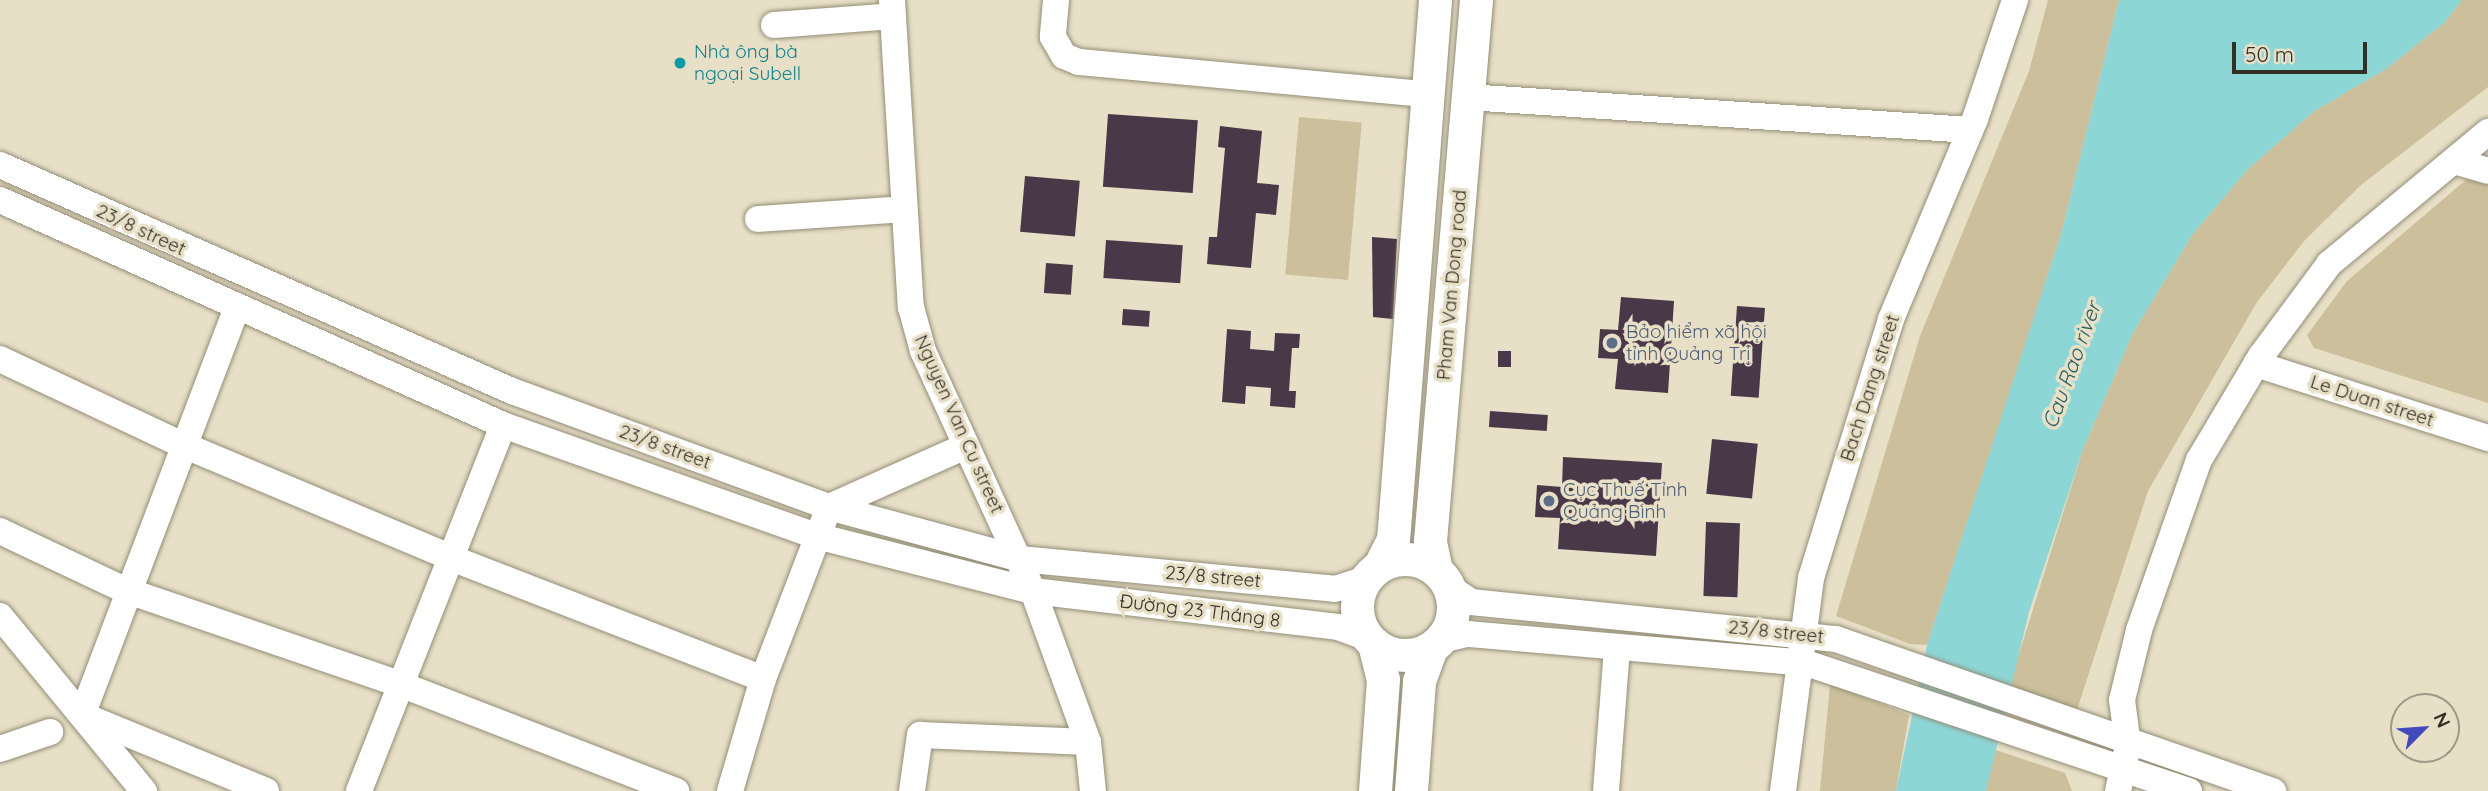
<!DOCTYPE html>
<html>
<head>
<meta charset="utf-8">
<style>
  body { margin:0 }
  #map { position:relative; width:2488px; height:791px; overflow:hidden; background:#e8dfc7; font-family:Quicksand,sans-serif }
  div>[style] { position:absolute }
  .green>* { inset:0; background:#ccc09c; transform-origin:0 0 }
  .water>* { inset:0; background:#8dd6d6 }
  .building>* { inset:0; background:#493847; transform-origin:0 0 }
  .roads { filter:drop-shadow(0 0 2px #948d76) drop-shadow(0 0 2px #948d76) }
  .minor>* { height:26px; margin:-13px; padding:0 13px; transform-origin:13px; border-radius:13px; background:#fff }
  .major>* { height:33px; margin:-16.5px; padding:0 16.5px; transform-origin:16.5px; border-radius:16.5px; background:#fff }
  .major>.ring { margin:-16.5px; padding:0; box-sizing:content-box; background:none; border:33px solid #fff; border-radius:50% }
  .dots>* { width:19px; height:19px; translate:-50% -50%; box-sizing:border-box; border:4px solid #e8dfc7; border-radius:50% }
  span { translate:-50% -50%; white-space:nowrap; text-align:center; line-height:1.15; -webkit-text-stroke:7px #e8dfc7; paint-order:stroke }
  .culture-label { font-size:19px; color:#0d838f }
  .left { translate:0 -50%; text-align:left }
  .street-label { font-size:19px; color:#322f25 }
  .service-label { font-size:19px; color:#4e5e75 }
  .water-label { font-size:21px; color:#246161; font-style:italic }
  .north { position:absolute; left:2390px; top:693px; width:70px; height:70px; box-sizing:border-box; background:#e8dfc7; border:2px solid #9f9986; border-radius:50%; rotate:65deg; font-size:19px; font-weight:700; line-height:28px; text-align:center; color:#322f25 }
  .north::after { content:''; display:block; margin:auto; width:24px; height:32px; background:#434abe; clip-path:polygon(50% 0,100% 100%,50% 72%,0 100%) }
  .scale { position:absolute; left:2232px; top:42px; width:135px; height:32px; box-sizing:border-box; border:4px solid #322f25; border-top:0; padding-left:9px; font-size:21px; line-height:24px; white-space:nowrap; color:#322f25; -webkit-text-stroke:5px #e8dfc7; paint-order:stroke }
</style>
</head>
<body>
<div id="map">
  <div class="green">
    <i style="clip-path:polygon(2048px 0,2119px 0,2062px 231px,2004px 410px,1927px 645px,1910px 644px,1836px 616px,1920px 336px,2029px 71px)"></i>
    <i style="clip-path:polygon(2462px 0,2488px 0,2488px 87px,2361px 185px,2305px 240px,2257px 302px,2148px 491px,2077px 710px,2009px 686px,2083px 449px,2133px 333px,2192px 235px,2248px 169px,2313px 112px,2386px 69px,2444px 23px)"></i>
    <i style="left:1299px;top:117px;width:63px;height:158px;rotate:5deg"></i>
    <i style="clip-path:polygon(2467px 179px,2488px 185px,2488px 403px,2314px 348px,2307px 335px,2347px 281px)"></i>
    <i style="clip-path:polygon(1830px 684px,1909px 715px,1896px 791px,1820px 791px)"></i>
    <i style="clip-path:polygon(1993px 749px,2065px 773px,2072px 791px,1986px 791px)"></i>
  </div>
  <div class="water">
    <i style="clip-path:polygon(2119px 0,2462px 0,2444px 23px,2386px 69px,2313px 112px,2248px 169px,2192px 235px,2133px 333px,2083px 449px,2029px 612px,1986px 791px,1896px 791px,1927px 645px,2062px 231px)"></i>
  </div>
  <div class="building">
    <i style="left:1108px;top:114px;width:90px;height:73px;rotate:4deg"></i>
    <i style="clip-path:polygon(1220px 126px,1262px 131px,1257px 183px,1279px 185px,1276px 215px,1256px 213px,1251px 268px,1207px 264px,1209px 237px,1217px 237px,1225px 148px,1218px 147px)"></i>
    <i style="left:1025px;top:176px;width:55px;height:56px;rotate:5deg"></i>
    <i style="clip-path:polygon(1372px 237px,1397px 239px,1393px 319px,1373px 317px)"></i>
    <i style="left:1106px;top:240px;width:77px;height:38px;rotate:4deg"></i>
    <i style="left:1046px;top:263px;width:27px;height:30px;rotate:4deg"></i>
    <i style="clip-path:polygon(1621px 297px,1674px 301px,1668px 393px,1615px 389px,1618px 359px,1598px 358px,1600px 329px,1618px 330px)"></i>
    <i style="left:1737px;top:306px;width:28px;height:90px;rotate:4deg"></i>
    <i style="left:1123px;top:309px;width:27px;height:16px;rotate:4deg"></i>
    <i style="clip-path:polygon(1227px 329px,1251px 331px,1250px 349px,1274px 351px,1275px 333px,1300px 334px,1299px 348px,1292px 348px,1289px 391px,1296px 391px,1295px 408px,1270px 406px,1271px 388px,1246px 386px,1245px 404px,1222px 402px)"></i>
    <i style="left:1498px;top:351px;width:13px;height:16px"></i>
    <i style="left:1490px;top:411px;width:58px;height:16px;rotate:4deg"></i>
    <i style="left:1712px;top:439px;width:46px;height:55px;rotate:6deg"></i>
    <i style="clip-path:polygon(1563px 457px,1662px 463px,1656px 556px,1558px 549px,1560px 518px,1535px 517px,1537px 485px,1562px 487px)"></i>
    <i style="left:1706px;top:522px;width:34px;height:74px;rotate:2deg"></i>
  </div>
  <div class="roads">
    <div class="minor">
      <i style="left:892px;top:0;width:308px;rotate:86.5deg"></i>
      <i style="left:911px;top:307px;width:46px;rotate:74.7deg"></i>
      <i style="left:923px;top:351px;width:264px;rotate:65.4deg"></i>
      <i style="left:1033px;top:591px;width:161px;rotate:70deg"></i>
      <i style="left:1088px;top:742px;width:49px;rotate:84.2deg"></i>
      <i style="left:1056px;top:0;width:37px;rotate:95deg"></i>
      <i style="left:1053px;top:37px;width:22px;rotate:60deg"></i>
      <i style="left:1064px;top:56px;width:16px;rotate:22deg"></i>
      <i style="left:1079px;top:62px;width:348px;rotate:5.3deg"></i>
      <i style="left:774px;top:25px;width:119px;rotate:-4.3deg"></i>
      <i style="left:1467px;top:97px;width:504px;rotate:3.75deg"></i>
      <i style="left:2454px;top:161px;width:35px;rotate:16deg"></i>
      <i style="left:0;top:165px;width:560px;rotate:23.82deg"></i>
      <i style="left:512px;top:391px;width:338px;rotate:20.1deg"></i>
      <i style="left:829px;top:507px;width:198px;rotate:15.2deg"></i>
      <i style="left:1020px;top:559px;width:316px;rotate:5.4deg"></i>
      <i style="left:1335px;top:589px;width:33px;rotate:-18deg"></i>
      <i style="left:0;top:200px;width:551px;rotate:24.1deg"></i>
      <i style="left:503px;top:425px;width:329px;rotate:19.5deg"></i>
      <i style="left:813px;top:535px;width:227px;rotate:14.3deg"></i>
      <i style="left:1033px;top:591px;width:307px;rotate:6.7deg"></i>
      <i style="left:1338px;top:627px;width:30px;rotate:20deg"></i>
      <i style="left:758px;top:219px;width:146px;rotate:-3.9deg"></i>
      <i style="left:236px;top:310px;width:433px;rotate:110.8deg"></i>
      <i style="left:82px;top:715px;width:199px;rotate:22.4deg"></i>
      <i style="left:0;top:359px;width:200px;rotate:25.2deg"></i>
      <i style="left:181px;top:444px;width:296px;rotate:22.8deg"></i>
      <i style="left:454px;top:559px;width:331px;rotate:21.2deg"></i>
      <i style="left:2256px;top:364px;width:244px;rotate:17.7deg"></i>
      <i style="left:0;top:531px;width:138px;rotate:25.3deg"></i>
      <i style="left:125px;top:590px;width:296px;rotate:18.9deg"></i>
      <i style="left:405px;top:686px;width:291px;rotate:21.2deg"></i>
      <i style="left:1449px;top:587px;width:27px;rotate:34deg"></i>
      <i style="left:1471px;top:602px;width:367px;rotate:5.8deg"></i>
      <i style="left:1836px;top:639px;width:463px;rotate:19.2deg"></i>
      <i style="left:0;top:616px;width:227px;rotate:50.6deg"></i>
      <i style="left:1441px;top:640px;width:28px;rotate:-13deg"></i>
      <i style="left:1468px;top:634px;width:339px;rotate:4.9deg"></i>
      <i style="left:1806px;top:663px;width:404px;rotate:18.5deg"></i>
      <i style="left:0;top:749px;width:53px;rotate:-18.8deg"></i>
      <i style="left:359px;top:791px;width:393px;rotate:-68.5deg"></i>
      <i style="left:730px;top:791px;width:117px;rotate:-73.6deg"></i>
      <i style="left:763px;top:679px;width:184px;rotate:-69deg"></i>
      <i style="left:829px;top:507px;width:150px;rotate:-24deg"></i>
      <i style="left:912px;top:791px;width:57px;rotate:-81.9deg"></i>
      <i style="left:920px;top:735px;width:168px;rotate:2.4deg"></i>
      <i style="left:1606px;top:791px;width:142px;rotate:-85.6deg"></i>
      <i style="left:1783px;top:791px;width:215px;rotate:-82.5deg"></i>
      <i style="left:1811px;top:578px;width:271px;rotate:-72.8deg"></i>
      <i style="left:1891px;top:319px;width:217px;rotate:-67.2deg"></i>
      <i style="left:1975px;top:119px;width:126px;rotate:-71.4deg"></i>
      <i style="left:2118px;top:791px;width:46px;rotate:-77.5deg"></i>
      <i style="left:2128px;top:746px;width:46px;rotate:-97.4deg"></i>
      <i style="left:2122px;top:700px;width:72px;rotate:-76.3deg"></i>
      <i style="left:2139px;top:630px;width:180px;rotate:-70.6deg"></i>
      <i style="left:2199px;top:460px;width:121px;rotate:-59.2deg"></i>
      <i style="left:2261px;top:356px;width:114px;rotate:-53.5deg"></i>
      <i style="left:2329px;top:264px;width:207px;rotate:-39.7deg"></i>
    </div>
    <div class="major">
      <i class="ring" style="left:1357px;top:559px;width:63px;height:63px"></i>
      <i style="left:1380px;top:565px;width:28px;rotate:-63deg"></i>
      <i style="left:1393px;top:540px;width:542px;rotate:-85.55deg"></i>
      <i style="left:1436px;top:570px;width:30px;rotate:-102deg"></i>
      <i style="left:1430px;top:541px;width:543px;rotate:-85.14deg"></i>
      <i style="left:1374px;top:644px;width:36px;rotate:76deg"></i>
      <i style="left:1383px;top:679px;width:112px;rotate:94.1deg"></i>
      <i style="left:1411px;top:791px;width:110px;rotate:-85.8deg"></i>
      <i style="left:1419px;top:681px;width:35px;rotate:-70deg"></i>
    </div>
  </div>
  <div class="dots">
    <i style="left:680px;top:63px;background:#0f9aa8"></i>
    <i style="left:1612px;top:343px;background:#5c6f8a"></i>
    <i style="left:1549px;top:501px;background:#5c6f8a"></i>
  </div>
  <div class="culture-label">
    <span class="left" style="left:694px;top:63px">Nhà ông bà<br>ngoại Subell</span>
  </div>
  <div class="street-label">
    <span style="left:141px;top:230px;rotate:25deg">23/8 street</span>
    <span style="left:1452px;top:285px;rotate:-85deg">Pham Van Dong road</span>
    <span style="left:1870px;top:388px;rotate:-72deg">Bach Dang street</span>
    <span style="left:2372px;top:401px;rotate:18deg">Le Duan street</span>
    <span style="left:959px;top:424px;rotate:66deg">Nguyen Van Cu street</span>
    <span style="left:665px;top:447px;rotate:20deg">23/8 street</span>
    <span style="left:1213px;top:577px;rotate:5deg">23/8 street</span>
    <span style="left:1200px;top:611px;rotate:7deg">Đường 23 Tháng 8</span>
    <span style="left:1776px;top:632px;rotate:6deg">23/8 street</span>
  </div>
  <div class="service-label">
    <span class="left" style="left:1626px;top:343px">Bảo hiểm xã hội<br>tỉnh Quảng Trị</span>
    <span class="left" style="left:1563px;top:501px">Cục Thuế Tỉnh<br>Quảng Bình</span>
  </div>
  <div class="water-label">
    <span style="left:2071px;top:365px;rotate:-70deg">Cau Rao river</span>
  </div>
  <div class="north">N</div>
  <div class="scale">50 m</div>
</div>
</body>
</html>
